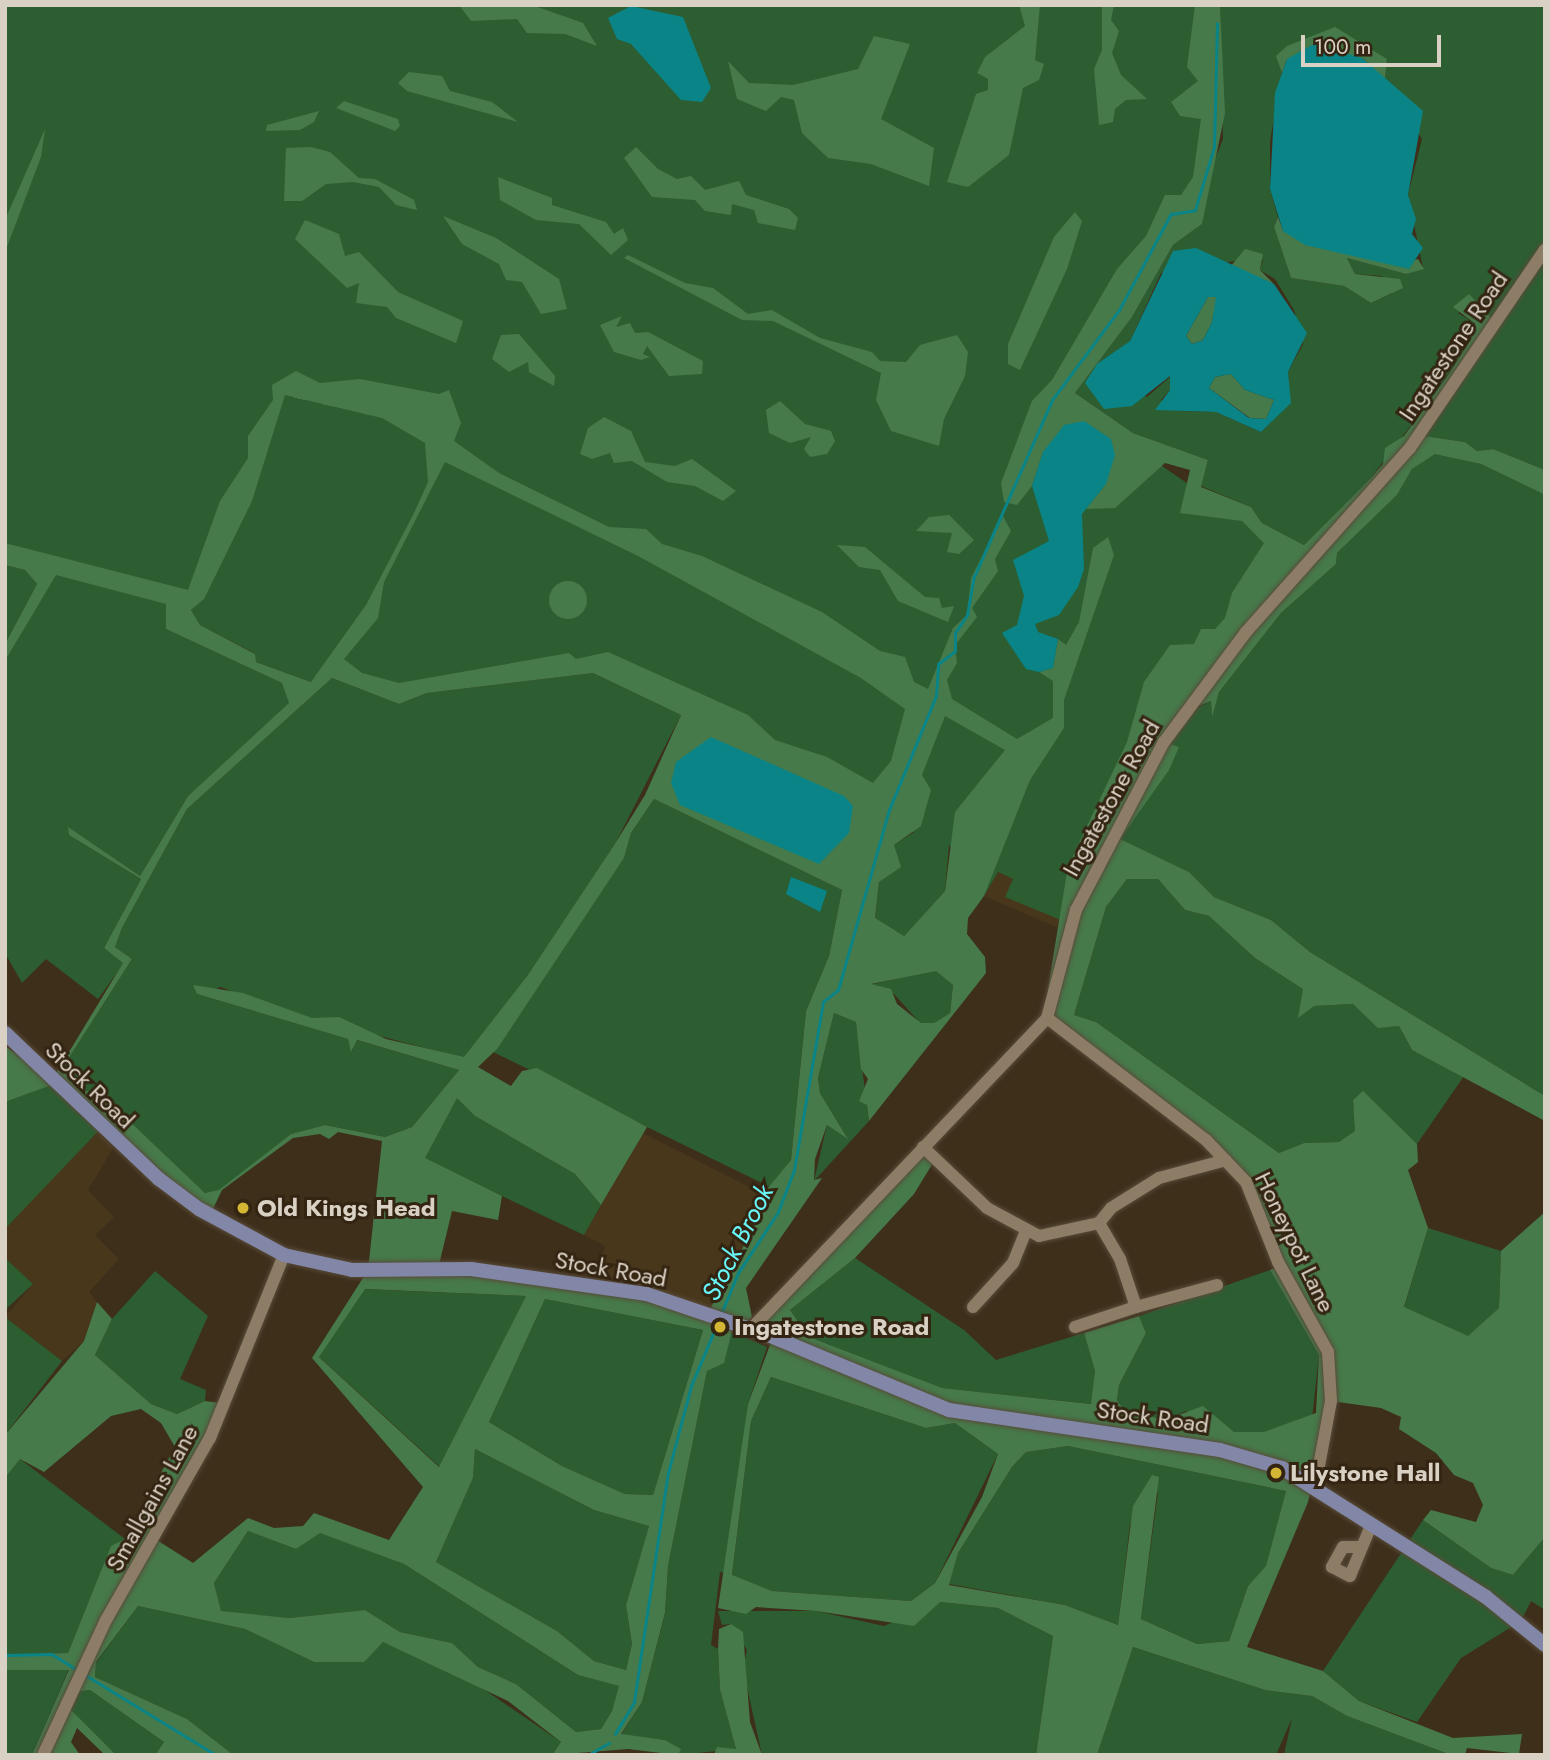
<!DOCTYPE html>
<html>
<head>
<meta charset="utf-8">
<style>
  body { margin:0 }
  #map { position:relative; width:1550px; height:1760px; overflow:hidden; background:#3e2f1b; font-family:Jost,sans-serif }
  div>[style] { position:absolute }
  .built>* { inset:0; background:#49371c }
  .green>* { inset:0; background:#2c5e32 }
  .forest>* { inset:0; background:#467a4a }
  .round { border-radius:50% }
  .water>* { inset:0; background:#0a8486 }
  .stream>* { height:2.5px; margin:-1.25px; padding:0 1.25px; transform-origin:1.25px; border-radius:1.25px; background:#0a8486 }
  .roads { filter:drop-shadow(0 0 2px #584b3a) drop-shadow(0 0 2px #584b3a) }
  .minor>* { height:12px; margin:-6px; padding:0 6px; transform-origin:6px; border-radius:6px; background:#8e7d66 }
  .major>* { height:14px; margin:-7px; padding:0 7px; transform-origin:7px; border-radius:7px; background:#8387a7 }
  .dots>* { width:19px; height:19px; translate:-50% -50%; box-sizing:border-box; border:4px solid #342512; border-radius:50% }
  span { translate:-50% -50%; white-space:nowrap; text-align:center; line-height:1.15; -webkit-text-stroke:6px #342512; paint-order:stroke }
  .street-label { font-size:24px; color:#dad1c5 }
  .poi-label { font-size:24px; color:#dad1c5; font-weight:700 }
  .left { translate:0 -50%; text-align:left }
  .water-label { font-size:26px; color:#68f8fa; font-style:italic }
  .frame { position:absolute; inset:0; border:7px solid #dad1c5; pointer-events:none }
  .scale { position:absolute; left:1301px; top:35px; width:140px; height:32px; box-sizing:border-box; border:4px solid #dad1c5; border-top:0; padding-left:9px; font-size:21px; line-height:24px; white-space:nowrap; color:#dad1c5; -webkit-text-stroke:5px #342512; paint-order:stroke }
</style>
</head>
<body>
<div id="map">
  <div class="built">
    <i style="clip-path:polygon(998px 872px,1013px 879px,1006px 896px,1068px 923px,1066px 931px,984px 896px)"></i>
    <i style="clip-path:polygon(95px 1129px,113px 1148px,88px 1190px,114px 1217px,95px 1235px,119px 1259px,89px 1292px,97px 1302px,84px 1341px,62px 1361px,5px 1317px,33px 1284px,5px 1258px,5px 1229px)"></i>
    <i style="clip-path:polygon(643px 1133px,769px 1197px,709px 1311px,594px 1280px,605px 1246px,584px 1235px)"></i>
  </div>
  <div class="green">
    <i style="clip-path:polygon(5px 5px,1216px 5px,1212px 149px,1054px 392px,1289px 553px,1184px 715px,1211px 701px,1212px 714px,1219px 692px,1281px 613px,1336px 564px,1337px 553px,1397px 495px,1412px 469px,1435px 453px,1481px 464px,1545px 495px,1545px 1096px,1310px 952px,1271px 920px,1214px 897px,1189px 872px,1119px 839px,1178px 747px,1164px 742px,1068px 923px,1005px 897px,1013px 879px,998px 872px,984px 896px,949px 845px,945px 891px,904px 936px,875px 919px,879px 882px,894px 845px,914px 832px,604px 663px,396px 688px,351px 673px,311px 682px,256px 662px,254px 653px,200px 625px,191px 610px,203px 599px,5px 543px)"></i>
    <i style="clip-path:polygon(evenodd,1220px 5px,1545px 5px,1545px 470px,1493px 449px,1477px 451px,1465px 442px,1424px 436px,1494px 321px,1475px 303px,1458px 313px,1473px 322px,1471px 339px,1438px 390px,1370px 479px,1304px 545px,1262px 523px,1251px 507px,1201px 486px,1208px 460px,1133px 433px,1075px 393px,1132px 317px,1173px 245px,1202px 224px,1208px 177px,1223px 139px,1220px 5px,1323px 37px,1387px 59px,1385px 79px,1422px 139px,1408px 195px,1423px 268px,1406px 274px,1347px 258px,1355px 274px,1382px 276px,1393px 293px,1371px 303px,1344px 286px,1291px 278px,1274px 227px,1278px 217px,1270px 189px,1270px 141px,1282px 73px,1277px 56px,1323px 37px,1220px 5px,1241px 260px,1263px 260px,1260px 270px,1275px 279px,1294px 310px,1303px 344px,1288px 372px,1290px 403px,1261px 432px,1216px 412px,1179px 411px,1161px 400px,1170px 390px,1171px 376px,1147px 397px,1098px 364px,1130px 341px,1161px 273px,1241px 260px)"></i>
    <i style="clip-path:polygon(5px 565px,25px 570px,37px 584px,5px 644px)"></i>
    <i style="clip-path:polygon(56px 574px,167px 604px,166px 629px,282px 683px,290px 703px,188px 796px,140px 876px,82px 837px,69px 835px,141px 879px,104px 948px,124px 963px,98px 999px,46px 959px,22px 983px,5px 953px,5px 661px)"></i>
    <i style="clip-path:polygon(593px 673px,681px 715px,616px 842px,528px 976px,464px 1058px,272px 1008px,221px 987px,197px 994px,348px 1039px,352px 1051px,356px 1040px,459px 1070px,412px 1127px,385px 1137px,325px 1125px,291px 1134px,219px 1191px,205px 1193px,119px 1111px,70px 1080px,65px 1064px,132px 959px,115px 947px,122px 928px,187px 809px,332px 678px,399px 704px,427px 693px)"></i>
    <i style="clip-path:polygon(654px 799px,842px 890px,829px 956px,806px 1011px,791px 1160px,770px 1187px,493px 1052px,624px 858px,631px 833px)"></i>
    <i style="clip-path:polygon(1127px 879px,1158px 879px,1185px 910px,1209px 916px,1255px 958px,1304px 989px,1314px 1006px,1353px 1004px,1378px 1027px,1399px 1026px,1412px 1050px,1464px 1076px,1417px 1144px,1363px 1092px,1353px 1100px,1356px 1131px,1339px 1142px,1304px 1143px,1279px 1153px,1096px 1022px,1074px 1015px,1106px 907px)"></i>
    <i style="clip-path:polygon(936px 970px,953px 985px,950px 1013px,934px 1023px,921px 1024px,894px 994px,869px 985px)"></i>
    <i style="clip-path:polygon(834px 1013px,856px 1022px,869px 1121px,814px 1181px,827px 1125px,847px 1137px,820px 1093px,818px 1078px)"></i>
    <i style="clip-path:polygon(56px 1083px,105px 1124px,5px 1229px,5px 1102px)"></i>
    <i style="clip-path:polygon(457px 1097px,475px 1116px,575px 1174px,601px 1205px,584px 1235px,424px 1159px)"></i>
    <i style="clip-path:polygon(1428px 1228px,1501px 1251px,1499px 1308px,1468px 1337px,1404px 1308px)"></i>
    <i style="clip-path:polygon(5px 1258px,33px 1284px,5px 1310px)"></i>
    <i style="clip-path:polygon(855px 1258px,964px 1330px,996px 1360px,1084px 1333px,1095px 1371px,1092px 1404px,941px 1388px,809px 1337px,790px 1310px)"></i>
    <i style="clip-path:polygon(1270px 1270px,1319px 1355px,1312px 1419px,1264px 1433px,1234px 1432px,1186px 1411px,1165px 1420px,1124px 1410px,1117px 1400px,1119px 1385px,1146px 1333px,1139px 1316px)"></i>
    <i style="clip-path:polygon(155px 1271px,208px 1316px,180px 1379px,206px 1390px,205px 1401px,177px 1414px,151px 1404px,95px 1355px,112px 1319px)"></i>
    <i style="clip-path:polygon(359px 1289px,526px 1296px,440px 1467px,316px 1354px)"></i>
    <i style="clip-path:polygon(545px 1299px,703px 1330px,653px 1495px,625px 1494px,562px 1466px,489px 1422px)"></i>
    <i style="clip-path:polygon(5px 1317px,62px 1361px,5px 1435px)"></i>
    <i style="clip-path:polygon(733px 1332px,767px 1347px,748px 1404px,728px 1574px,720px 1572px,711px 1645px,718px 1649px,720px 1690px,736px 1749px,678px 1755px,680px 1749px,665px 1740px,621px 1735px,642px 1702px,665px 1614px,668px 1566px,707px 1371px)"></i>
    <i style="clip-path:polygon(771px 1377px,926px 1428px,955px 1423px,998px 1454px,935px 1583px,911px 1601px,772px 1591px,732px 1576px,751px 1421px)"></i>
    <i style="clip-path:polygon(1068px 1446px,1286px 1491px,1266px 1567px,1248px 1586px,1229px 1641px,1197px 1644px,1141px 1619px,1158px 1492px,1130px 1524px,1118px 1625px,1065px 1605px,949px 1584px,958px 1553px,1012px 1467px,1026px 1452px)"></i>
    <i style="clip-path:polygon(475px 1449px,594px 1510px,649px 1526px,626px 1605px,632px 1644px,626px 1670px,594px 1661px,557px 1631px,436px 1562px,473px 1478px)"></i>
    <i style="clip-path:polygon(20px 1459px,125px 1539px,111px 1547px,68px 1653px,5px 1655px,5px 1478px)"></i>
    <i style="clip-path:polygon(1423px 1520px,1491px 1568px,1513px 1575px,1545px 1537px,1545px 1610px,1531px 1601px,1521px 1621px,1461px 1658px,1417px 1722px,1359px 1701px,1323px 1671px)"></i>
    <i style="clip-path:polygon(248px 1531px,296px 1549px,320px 1532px,404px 1564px,578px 1675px,620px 1686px,612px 1711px,601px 1729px,576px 1732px,516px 1684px,478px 1667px,452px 1643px,400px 1632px,365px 1610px,289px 1618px,221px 1612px,214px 1583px)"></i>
    <i style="clip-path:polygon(940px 1602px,998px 1608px,1053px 1636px,1036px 1755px,762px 1755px,743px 1669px,747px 1650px,731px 1624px,722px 1625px,718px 1611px,816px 1611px,884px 1626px)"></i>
    <i style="clip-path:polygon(138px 1606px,245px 1629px,314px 1662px,383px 1642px,463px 1675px,561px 1742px,552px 1755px,231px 1753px,187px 1719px,95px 1677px,96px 1663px)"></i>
    <i style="clip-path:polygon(1133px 1647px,1265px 1690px,1312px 1696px,1347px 1716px,1451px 1755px,1284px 1755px,1292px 1718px,1276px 1755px,1097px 1755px)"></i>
    <i style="clip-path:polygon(69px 1669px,32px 1755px,5px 1755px,5px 1670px)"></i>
    <i style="clip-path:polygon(90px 1690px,164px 1742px,155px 1755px,116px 1755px,83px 1724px,66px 1705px,73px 1692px)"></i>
  </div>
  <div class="forest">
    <i style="clip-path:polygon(459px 5px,532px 5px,583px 23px,597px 46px,565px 34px,527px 33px,517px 19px,471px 21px)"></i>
    <i style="clip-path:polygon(1019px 5px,1040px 5px,1035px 60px,1044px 64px,1039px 80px,1023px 88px,1009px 155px,968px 187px,947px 182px,976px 94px,988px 90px,988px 79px,977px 73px,985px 57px,1025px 26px)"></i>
    <i style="clip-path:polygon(1102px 5px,1114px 5px,1111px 20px,1119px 31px,1112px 53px,1121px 75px,1147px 99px,1126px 100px,1115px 109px,1113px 122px,1099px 125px,1094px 69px,1102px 50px)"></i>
    <i style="clip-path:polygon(evenodd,1195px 5px,1220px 5px,1225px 113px,1202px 224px,1173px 245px,1132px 317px,1075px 393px,1133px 433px,1208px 460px,1201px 487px,1251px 507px,1262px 523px,1304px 545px,1370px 479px,1383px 464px,1385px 448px,1404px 436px,1449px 374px,1471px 339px,1473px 322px,1453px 307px,1469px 294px,1494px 321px,1424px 436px,1465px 442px,1477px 451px,1493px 449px,1545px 470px,1545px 495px,1481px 464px,1435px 454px,1412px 469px,1397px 495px,1337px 553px,1336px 564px,1281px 613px,1219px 692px,1212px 717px,1211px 701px,1187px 711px,1165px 742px,1179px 747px,1169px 770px,1120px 839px,1189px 872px,1214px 897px,1271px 920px,1310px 952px,1545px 1096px,1545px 1121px,1412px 1050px,1399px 1026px,1378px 1028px,1353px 1004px,1314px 1006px,1298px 1018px,1303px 989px,1255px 958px,1209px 916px,1185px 910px,1158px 879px,1127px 879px,1106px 907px,1074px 1015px,1096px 1022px,1279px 1153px,1304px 1143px,1339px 1142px,1355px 1131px,1353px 1100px,1363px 1091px,1417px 1144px,1418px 1162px,1408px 1170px,1428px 1228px,1404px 1307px,1468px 1336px,1499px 1308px,1501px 1251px,1545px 1212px,1545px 1537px,1513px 1575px,1491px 1568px,1423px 1520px,1431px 1510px,1476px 1522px,1483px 1505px,1473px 1483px,1454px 1475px,1436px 1453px,1399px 1429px,1401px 1417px,1381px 1408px,1331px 1401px,1308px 1502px,1247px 1647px,1323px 1671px,1359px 1701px,1453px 1738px,1522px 1734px,1519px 1754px,1467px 1748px,1465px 1755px,1451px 1755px,1347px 1716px,1312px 1696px,1265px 1690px,1133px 1647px,1097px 1755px,1036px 1755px,1053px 1636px,998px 1608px,940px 1602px,914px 1626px,816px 1611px,756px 1607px,746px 1614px,718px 1608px,748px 1404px,773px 1337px,751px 1329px,923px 1147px,936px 1158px,914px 1194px,855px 1258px,790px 1310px,809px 1337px,942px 1388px,1091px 1404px,1095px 1371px,1084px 1333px,1139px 1316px,1146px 1333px,1119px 1385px,1117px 1400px,1124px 1410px,1165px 1420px,1203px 1406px,1234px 1432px,1264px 1432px,1316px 1413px,1319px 1355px,1270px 1270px,1280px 1266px,1246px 1182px,1226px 1160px,1080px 1047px,1045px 1007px,1068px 866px,1127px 742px,1144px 682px,1170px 645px,1194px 644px,1201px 629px,1215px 629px,1225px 618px,1232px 593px,1264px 543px,1242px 521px,1180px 513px,1190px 470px,1165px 463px,1115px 508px,1086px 509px,1106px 484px,1043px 452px,1032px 486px,1017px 505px,1004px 502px,1001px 483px,1032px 401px,1052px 380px,1117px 269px,1146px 236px,1165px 195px,1181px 195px,1193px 177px,1201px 119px,1180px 116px,1171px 102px,1198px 81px,1187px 67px,1195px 5px,771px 1377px,926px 1428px,955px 1423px,998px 1454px,982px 1497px,935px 1583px,911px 1601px,772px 1591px,732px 1575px,751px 1421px,771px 1377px,1195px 5px,1068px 1446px,1286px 1491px,1266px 1566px,1248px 1586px,1229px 1641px,1197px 1644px,1141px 1619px,1159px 1477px,1152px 1475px,1133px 1506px,1118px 1625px,1065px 1605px,949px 1585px,958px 1553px,1012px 1467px,1026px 1452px,1068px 1446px)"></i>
    <i style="clip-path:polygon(1335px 27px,1387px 59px,1385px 79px,1362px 58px,1287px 59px,1282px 73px,1276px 56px,1287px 46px)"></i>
    <i style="clip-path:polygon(874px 36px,910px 44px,881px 119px,934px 148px,929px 186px,871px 164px,828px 158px,802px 133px,794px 100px,781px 97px,766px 111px,737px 99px,728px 61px,749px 83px,793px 85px,858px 69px)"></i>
    <i style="clip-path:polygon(409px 72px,442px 76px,450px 91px,492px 102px,518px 122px,407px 91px,398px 83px)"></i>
    <i style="clip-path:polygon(344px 101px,398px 119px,400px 126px,395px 131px,336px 108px)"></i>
    <i style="clip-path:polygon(319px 111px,314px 122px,300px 130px,266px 131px,267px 125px)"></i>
    <i style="clip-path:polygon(45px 129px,41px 157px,5px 252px,5px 220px)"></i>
    <i style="clip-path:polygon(311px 147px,330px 152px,359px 178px,375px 179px,414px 200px,417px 210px,396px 205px,379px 187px,353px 182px,326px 184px,302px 201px,284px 201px,286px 148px)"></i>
    <i style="clip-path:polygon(636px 147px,658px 169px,677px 179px,691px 176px,705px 190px,739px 181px,746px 195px,789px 209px,798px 218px,795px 230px,758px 223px,754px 210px,732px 204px,731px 215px,705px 211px,695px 200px,652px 197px,624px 158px)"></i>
    <i style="clip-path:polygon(498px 177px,552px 198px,552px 205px,606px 222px,614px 234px,623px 228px,628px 240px,611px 255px,579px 224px,536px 220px,500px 200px)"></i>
    <i style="clip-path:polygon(1075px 212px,1082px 221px,1067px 269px,1020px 370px,1008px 364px,1008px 344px,1054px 237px)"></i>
    <i style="clip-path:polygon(443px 216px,496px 238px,559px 279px,567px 309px,541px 314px,522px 282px,506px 280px,499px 264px,462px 244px)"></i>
    <i style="clip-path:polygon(1278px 217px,1283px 231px,1339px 252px,1398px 265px,1418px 259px,1424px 269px,1406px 274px,1347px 258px,1355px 274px,1400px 279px,1403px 288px,1371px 303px,1344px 286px,1291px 278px,1274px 227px)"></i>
    <i style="clip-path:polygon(305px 220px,339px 234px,345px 256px,359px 252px,398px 292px,463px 321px,456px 343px,396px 318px,387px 307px,356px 303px,359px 283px,347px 288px,295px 239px)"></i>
    <i style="clip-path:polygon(1245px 249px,1263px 254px,1260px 270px,1274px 284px,1231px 266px)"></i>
    <i style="clip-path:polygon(628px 255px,685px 283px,713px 288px,748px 314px,772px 310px,820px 338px,872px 352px,880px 361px,906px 362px,920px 345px,957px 335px,968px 352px,965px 376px,944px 419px,939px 446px,891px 431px,876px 400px,881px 373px,773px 321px,742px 320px,624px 258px)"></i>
    <i style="clip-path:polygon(1208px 297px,1217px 297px,1212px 322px,1203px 340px,1192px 344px,1186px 336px)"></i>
    <i style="clip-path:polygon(622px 316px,616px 327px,630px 323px,635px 333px,648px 332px,703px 361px,702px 374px,669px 376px,647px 346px,643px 354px,650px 357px,641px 360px,614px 352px,600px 325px)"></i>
    <i style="clip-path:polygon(519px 334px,555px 376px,554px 386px,529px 372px,528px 362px,509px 372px,492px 359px,501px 335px)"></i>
    <i style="clip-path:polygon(evenodd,296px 371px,320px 383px,360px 379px,439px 394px,449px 390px,461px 423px,454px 441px,499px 473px,609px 527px,646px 529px,662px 544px,702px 556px,822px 612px,880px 651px,905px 657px,914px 682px,928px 689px,953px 628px,967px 615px,971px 578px,1003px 516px,1011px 531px,995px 559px,998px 571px,972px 608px,977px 617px,955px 645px,957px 663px,947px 680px,952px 699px,1017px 739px,1053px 718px,1053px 681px,1039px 672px,1053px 668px,1058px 639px,1066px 645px,1079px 622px,1093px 548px,1108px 537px,1114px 555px,1064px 700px,1064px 728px,1030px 780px,984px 896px,968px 918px,967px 934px,985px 957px,986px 973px,869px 1121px,867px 1105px,859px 1101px,868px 1079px,861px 1069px,856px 1022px,834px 1013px,818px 1078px,820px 1093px,848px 1139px,827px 1125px,815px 1159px,814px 1180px,822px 1178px,746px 1288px,752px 1317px,743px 1326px,734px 1323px,724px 1363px,707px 1371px,668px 1566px,665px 1613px,642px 1702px,621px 1734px,665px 1740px,681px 1749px,678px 1755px,628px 1749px,552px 1755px,561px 1742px,508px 1701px,383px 1642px,364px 1662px,314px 1662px,245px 1629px,138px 1606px,96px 1662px,95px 1677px,187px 1719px,231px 1753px,259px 1755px,155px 1755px,164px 1742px,90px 1690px,73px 1692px,66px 1705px,116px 1755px,105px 1755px,77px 1728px,71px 1742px,80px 1755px,32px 1755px,69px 1670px,5px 1670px,5px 1655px,68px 1653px,111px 1546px,125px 1539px,175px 1447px,161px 1423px,141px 1409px,111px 1416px,44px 1472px,20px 1459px,5px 1478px,5px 1435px,84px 1341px,97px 1302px,112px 1319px,95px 1355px,151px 1404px,177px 1414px,205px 1401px,227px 1404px,152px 1537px,193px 1563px,248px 1518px,274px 1528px,303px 1526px,314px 1513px,389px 1540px,423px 1487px,312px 1358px,368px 1270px,382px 1141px,338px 1132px,329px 1139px,320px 1134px,293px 1138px,222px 1190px,212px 1211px,199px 1209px,57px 1083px,5px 1102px,5px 1046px,52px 1080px,123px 963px,104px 948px,141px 879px,69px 835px,68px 827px,140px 876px,188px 796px,289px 703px,282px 683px,166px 629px,166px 604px,56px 575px,5px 661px,5px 644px,37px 584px,25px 570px,5px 565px,5px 543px,188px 590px,220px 501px,248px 458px,248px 436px,273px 400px,272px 385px,296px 371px,285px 395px,382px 418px,425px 443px,428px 482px,414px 513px,366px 605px,311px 682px,256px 662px,255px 654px,200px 625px,191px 610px,204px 599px,252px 501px,285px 395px,296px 371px,445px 462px,638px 556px,861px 678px,905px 709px,891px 761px,873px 783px,827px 757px,775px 740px,748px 715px,608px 652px,576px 659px,569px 653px,399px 683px,362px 673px,344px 659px,378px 618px,384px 582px,445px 462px,296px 371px,593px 673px,681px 715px,645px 795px,616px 842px,528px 975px,464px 1057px,386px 1039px,339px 1017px,312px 1018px,243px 993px,193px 985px,197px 994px,348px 1039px,351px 1052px,357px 1040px,459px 1070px,412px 1127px,385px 1137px,325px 1125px,291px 1134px,219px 1190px,205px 1193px,119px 1111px,70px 1080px,65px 1064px,132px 959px,115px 947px,122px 928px,187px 809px,332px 678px,399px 704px,427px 693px,593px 673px,296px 371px,945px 716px,1005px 750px,955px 812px,945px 891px,904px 936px,875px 918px,879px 882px,901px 867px,894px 845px,921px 826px,931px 790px,922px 775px,945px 716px,296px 371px,676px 762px,853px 806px,680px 805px,676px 762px,296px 371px,654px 799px,842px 890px,829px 956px,806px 1011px,791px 1160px,763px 1194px,769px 1198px,709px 1311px,471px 1269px,438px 1269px,452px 1211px,498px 1220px,502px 1196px,425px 1158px,457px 1098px,475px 1116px,575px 1174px,601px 1205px,647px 1127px,537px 1068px,522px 1071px,511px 1086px,478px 1067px,497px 1049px,624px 858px,631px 833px,654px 799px,296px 371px,936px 971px,953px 985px,950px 1013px,934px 1023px,921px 1023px,897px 1004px,891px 989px,871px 984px,936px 971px,296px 371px,365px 1289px,526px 1296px,439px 1467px,319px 1357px,365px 1289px,296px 371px,545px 1299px,703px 1330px,653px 1495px,625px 1494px,562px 1466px,489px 1422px,545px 1299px,296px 371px,475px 1449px,594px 1510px,649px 1526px,626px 1605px,632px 1644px,626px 1670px,594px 1661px,557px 1631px,436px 1562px,473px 1478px,475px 1449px,296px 371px,248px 1531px,296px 1549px,320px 1533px,404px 1564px,578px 1675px,619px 1686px,612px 1711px,601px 1729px,576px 1732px,516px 1684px,478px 1667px,452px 1643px,400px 1632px,365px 1610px,289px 1618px,221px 1611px,214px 1583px,248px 1531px)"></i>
    <i style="clip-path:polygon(1231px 374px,1245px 390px,1274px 400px,1266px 419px,1250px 418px,1209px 388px,1215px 377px)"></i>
    <i style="clip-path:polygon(780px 401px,805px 424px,831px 431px,835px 441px,827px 454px,810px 457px,804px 449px,811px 437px,790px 443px,769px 433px,766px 410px)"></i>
    <i style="clip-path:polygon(604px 417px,631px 431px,645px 462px,675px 466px,692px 459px,736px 491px,723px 501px,695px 486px,667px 482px,632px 461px,614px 463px,610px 453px,592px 459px,580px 454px,588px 428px)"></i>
    <i style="clip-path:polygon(949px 515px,974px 540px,959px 554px,947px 552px,952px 533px,916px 531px,929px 517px)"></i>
    <i style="clip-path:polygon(837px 545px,865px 547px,925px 597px,939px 598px,942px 608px,954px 606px,948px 622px,898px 601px,880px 570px,859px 567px)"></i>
    <i class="round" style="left:549px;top:581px;width:38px;height:38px"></i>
    <i style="clip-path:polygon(731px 1624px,743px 1632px,750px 1722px,762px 1755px,714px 1755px,717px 1747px,736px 1749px,720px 1690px,718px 1649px,719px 1629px)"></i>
  </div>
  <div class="water">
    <i style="clip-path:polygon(631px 6px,683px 17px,711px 88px,702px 102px,681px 100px,631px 44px,617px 39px,608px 18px)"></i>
    <i style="clip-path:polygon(1314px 44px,1362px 58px,1423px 111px,1408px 195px,1416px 219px,1412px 234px,1423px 248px,1409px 269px,1305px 245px,1283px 231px,1270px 189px,1275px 93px,1287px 59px)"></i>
    <i style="clip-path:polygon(evenodd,1196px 248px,1274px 284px,1307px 333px,1288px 372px,1291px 403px,1261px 432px,1216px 412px,1155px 410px,1170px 390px,1170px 376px,1132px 406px,1104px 409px,1085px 383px,1097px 364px,1130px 341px,1173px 251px,1196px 248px,1208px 297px,1216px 297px,1212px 322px,1203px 340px,1192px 344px,1186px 336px,1208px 297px,1196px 248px,1231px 374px,1245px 390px,1274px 400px,1266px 419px,1249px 418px,1209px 388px,1215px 377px,1231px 374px)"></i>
    <i style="clip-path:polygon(1084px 421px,1111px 439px,1115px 455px,1106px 484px,1082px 514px,1084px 569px,1078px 587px,1059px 615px,1035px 624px,1038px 632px,1058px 639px,1053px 668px,1039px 672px,1026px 669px,1002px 633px,1017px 625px,1024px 596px,1013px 560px,1049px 541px,1032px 486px,1043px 452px,1064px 425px)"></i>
    <i style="clip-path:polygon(711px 737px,844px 796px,853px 806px,849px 833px,819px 864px,680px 805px,671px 783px,676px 762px)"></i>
    <i style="clip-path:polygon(791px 877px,827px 891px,820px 912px,786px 894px)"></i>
  </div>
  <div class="stream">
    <i style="left:721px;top:1314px;width:44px;rotate:-67.5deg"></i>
    <i style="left:738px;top:1273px;width:73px;rotate:-56.7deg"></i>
    <i style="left:778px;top:1212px;width:45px;rotate:-69.1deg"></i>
    <i style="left:794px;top:1170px;width:170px;rotate:-80.2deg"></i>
    <i style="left:823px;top:1002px;width:19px;rotate:-39deg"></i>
    <i style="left:838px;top:990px;width:187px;rotate:-74.2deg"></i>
    <i style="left:889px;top:810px;width:123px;rotate:-67.6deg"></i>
    <i style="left:936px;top:696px;width:32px;rotate:-86deg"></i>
    <i style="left:938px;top:664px;width:21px;rotate:-37deg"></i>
    <i style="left:955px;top:651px;width:18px;rotate:-90deg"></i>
    <i style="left:955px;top:633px;width:22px;rotate:-56deg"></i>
    <i style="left:967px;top:615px;width:39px;rotate:-80deg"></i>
    <i style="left:974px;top:577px;width:193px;rotate:-66.2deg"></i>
    <i style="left:1052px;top:400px;width:112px;rotate:-53.3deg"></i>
    <i style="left:1119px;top:310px;width:109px;rotate:-61.6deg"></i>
    <i style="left:1171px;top:214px;width:24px;rotate:-9deg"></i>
    <i style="left:1195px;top:210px;width:66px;rotate:-73.2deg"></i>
    <i style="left:1214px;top:147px;width:123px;rotate:-88.6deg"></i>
    <i style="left:5px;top:1655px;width:47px;rotate:-1.2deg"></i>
    <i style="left:52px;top:1654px;width:32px;rotate:32deg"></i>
    <i style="left:84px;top:1674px;width:155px;rotate:31.5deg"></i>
    <i style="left:615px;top:1734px;width:37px;rotate:-59deg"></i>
    <i style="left:634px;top:1702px;width:232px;rotate:-81.6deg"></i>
    <i style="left:668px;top:1473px;width:90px;rotate:-75.2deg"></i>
    <i style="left:691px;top:1386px;width:67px;rotate:-67.2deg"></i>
    <i style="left:588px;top:1755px;width:24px;rotate:-30deg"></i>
  </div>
  <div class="roads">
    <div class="minor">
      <i style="left:1047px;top:1018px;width:200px;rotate:37.5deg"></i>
      <i style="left:1206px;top:1140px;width:58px;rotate:46.4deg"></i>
      <i style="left:1246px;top:1182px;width:86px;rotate:68.2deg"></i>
      <i style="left:1278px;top:1262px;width:103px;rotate:60.9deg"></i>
      <i style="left:1328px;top:1352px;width:49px;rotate:86.5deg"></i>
      <i style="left:1331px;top:1401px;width:87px;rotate:100.5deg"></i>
      <i style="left:923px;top:1147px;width:88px;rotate:43.6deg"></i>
      <i style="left:987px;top:1208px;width:59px;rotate:28.3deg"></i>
      <i style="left:1039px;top:1236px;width:61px;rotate:-12.2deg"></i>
      <i style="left:1099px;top:1223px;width:19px;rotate:-51deg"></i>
      <i style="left:1111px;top:1208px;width:57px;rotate:-32deg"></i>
      <i style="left:1159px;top:1178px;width:69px;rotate:-15deg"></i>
      <i style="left:973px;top:1307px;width:59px;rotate:-47.7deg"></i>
      <i style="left:1013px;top:1263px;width:31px;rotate:-68deg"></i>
      <i style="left:1136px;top:1307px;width:84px;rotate:-15.2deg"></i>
      <i style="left:1075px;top:1327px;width:64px;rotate:-18.2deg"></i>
      <i style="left:1136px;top:1307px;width:51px;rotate:-108.4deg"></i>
      <i style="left:1120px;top:1259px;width:42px;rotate:-120.3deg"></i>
      <i style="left:751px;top:1329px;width:429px;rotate:-46.4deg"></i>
      <i style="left:1047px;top:1018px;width:112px;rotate:-75deg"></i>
      <i style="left:1076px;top:910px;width:190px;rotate:-62.4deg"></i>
      <i style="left:1164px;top:742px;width:137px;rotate:-53.3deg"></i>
      <i style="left:1246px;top:632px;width:246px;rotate:-48.3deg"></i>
      <i style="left:1410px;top:448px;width:240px;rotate:-55.8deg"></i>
      <i style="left:1360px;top:1547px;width:17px;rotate:180deg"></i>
      <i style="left:1343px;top:1547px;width:23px;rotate:119deg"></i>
      <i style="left:1332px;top:1567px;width:20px;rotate:27deg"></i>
      <i style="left:1350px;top:1576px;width:52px;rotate:-67.4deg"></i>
      <i style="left:43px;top:1755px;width:149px;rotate:-65deg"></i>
      <i style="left:106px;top:1620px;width:210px;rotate:-60.3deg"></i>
      <i style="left:210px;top:1438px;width:197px;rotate:-68deg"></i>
    </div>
    <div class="major">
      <i style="left:5px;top:1033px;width:212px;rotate:43.5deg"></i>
      <i style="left:159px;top:1179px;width:50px;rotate:36.9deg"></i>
      <i style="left:199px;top:1209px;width:97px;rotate:28.4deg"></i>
      <i style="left:284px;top:1255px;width:70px;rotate:12.4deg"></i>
      <i style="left:352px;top:1270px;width:119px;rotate:-0.5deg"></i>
      <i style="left:471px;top:1269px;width:178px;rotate:8.1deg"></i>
      <i style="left:647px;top:1294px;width:128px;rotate:18.7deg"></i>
      <i style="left:768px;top:1335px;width:196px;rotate:22.5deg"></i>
      <i style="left:949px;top:1410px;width:274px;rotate:8.4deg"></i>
      <i style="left:1220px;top:1450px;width:65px;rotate:16.2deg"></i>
      <i style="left:1282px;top:1468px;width:241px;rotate:32.3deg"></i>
      <i style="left:1486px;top:1597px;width:76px;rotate:39.1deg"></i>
    </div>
  </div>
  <div class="dots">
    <i style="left:243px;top:1208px;background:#d4b635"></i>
    <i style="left:720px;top:1327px;background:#d4b635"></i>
    <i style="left:1276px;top:1473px;background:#d4b635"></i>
  </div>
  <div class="street-label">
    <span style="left:1453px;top:346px;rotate:-56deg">Ingatestone Road</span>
    <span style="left:1111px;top:798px;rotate:-61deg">Ingatestone Road</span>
    <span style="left:90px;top:1085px;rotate:44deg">Stock Road</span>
    <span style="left:1295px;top:1242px;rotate:64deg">Honeypot Lane</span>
    <span style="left:611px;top:1269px;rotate:10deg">Stock Road</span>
    <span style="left:1153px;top:1417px;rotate:8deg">Stock Road</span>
    <span style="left:152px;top:1498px;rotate:-61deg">Smallgains Lane</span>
  </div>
  <div class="poi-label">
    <span class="left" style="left:257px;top:1208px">Old Kings Head</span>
    <span class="left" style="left:734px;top:1327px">Ingatestone Road</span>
    <span class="left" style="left:1290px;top:1473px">Lilystone Hall</span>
  </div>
  <div class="water-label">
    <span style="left:738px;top:1243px;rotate:-63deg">Stock Brook</span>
  </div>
  <div class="frame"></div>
  <div class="scale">100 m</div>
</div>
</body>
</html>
